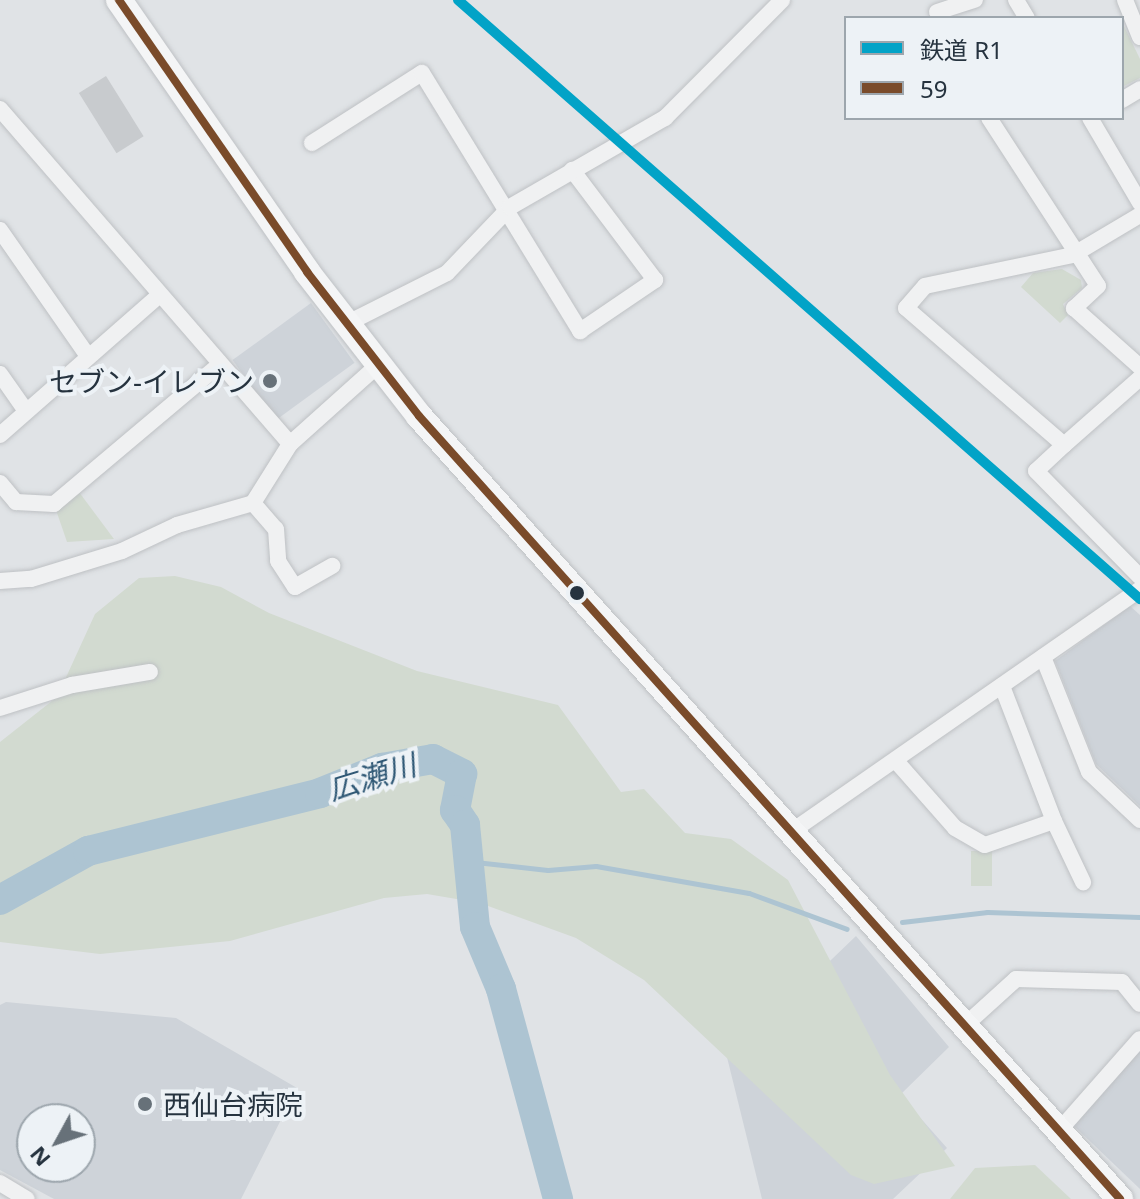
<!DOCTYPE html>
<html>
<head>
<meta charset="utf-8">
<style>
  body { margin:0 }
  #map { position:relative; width:1140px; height:1199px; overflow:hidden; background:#e0e3e6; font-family:"Noto Sans","Noto Sans JP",sans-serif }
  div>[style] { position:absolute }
  .built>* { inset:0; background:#ced3d9; transform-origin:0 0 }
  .green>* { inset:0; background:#d2dad0; transform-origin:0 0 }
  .stream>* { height:5px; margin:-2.5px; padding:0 2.5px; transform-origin:2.5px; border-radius:2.5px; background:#adc4d2 }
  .river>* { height:30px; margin:-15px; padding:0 15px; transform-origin:15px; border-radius:15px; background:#adc4d2 }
  .building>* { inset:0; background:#c8cbce; transform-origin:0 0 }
  .roads { filter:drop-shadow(0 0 2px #bec1c4) drop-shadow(0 0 2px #bec1c4) }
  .minor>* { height:16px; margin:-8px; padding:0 8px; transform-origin:8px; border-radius:8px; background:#f0f1f2 }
  .trunk>* { height:26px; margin:-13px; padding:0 13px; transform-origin:13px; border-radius:13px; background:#f4f5f6 }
  .bus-1>* { height:8px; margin:-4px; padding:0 4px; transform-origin:4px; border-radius:4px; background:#7a4b2a }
  .rail-1>* { height:10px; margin:-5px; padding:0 5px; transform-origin:5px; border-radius:5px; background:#02a3c7 }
  .dots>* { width:22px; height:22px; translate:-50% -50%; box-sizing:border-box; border:4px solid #edf2f6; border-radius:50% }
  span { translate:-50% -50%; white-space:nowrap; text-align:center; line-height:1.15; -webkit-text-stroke:8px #edf2f6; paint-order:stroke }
  .poi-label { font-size:28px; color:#26333f }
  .right { translate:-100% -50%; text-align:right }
  .left { translate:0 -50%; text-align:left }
  .water-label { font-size:30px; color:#2f5875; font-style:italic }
  .legend { position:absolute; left:844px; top:16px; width:280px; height:104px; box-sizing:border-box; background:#edf2f6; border:2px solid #9da6ad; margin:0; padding:10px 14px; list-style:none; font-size:24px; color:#26333f }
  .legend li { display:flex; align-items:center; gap:16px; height:40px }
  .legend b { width:40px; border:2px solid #9da6ad }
  .north { position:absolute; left:16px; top:1103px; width:80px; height:80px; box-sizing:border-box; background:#edf2f6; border:2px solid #9da6ad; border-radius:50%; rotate:230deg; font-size:22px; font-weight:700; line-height:32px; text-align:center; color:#26333f }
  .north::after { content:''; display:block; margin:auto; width:28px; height:36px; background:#677179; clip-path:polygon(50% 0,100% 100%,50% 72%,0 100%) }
</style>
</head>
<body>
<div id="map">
  <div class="built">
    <i style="left:311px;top:303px;width:74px;height:97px;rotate:54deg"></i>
    <i style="clip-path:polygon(1130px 606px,1140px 615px,1140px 806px,1096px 764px,1055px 661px)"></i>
    <i style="clip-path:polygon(856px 936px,949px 1047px,900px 1095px,947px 1148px,893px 1199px,762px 1199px,723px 1041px,782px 1007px)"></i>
    <i style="clip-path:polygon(evenodd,6px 1002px,176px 1018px,297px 1088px,241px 1199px,54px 1199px,0 1170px,0 1005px,6px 1002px,32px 1119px,80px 1119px,80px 1167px,32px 1167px,32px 1119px)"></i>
    <i style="clip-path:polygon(1140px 1046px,1140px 1189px,1072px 1124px)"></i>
  </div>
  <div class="green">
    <i style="clip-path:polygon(1122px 22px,1140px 59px,1140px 78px,1122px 87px)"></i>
    <i style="clip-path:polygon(1062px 269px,1081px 280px,1082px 288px,1063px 304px,1068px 315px,1060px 323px,1021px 287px,1033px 273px)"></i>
    <i style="clip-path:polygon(79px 492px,114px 539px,67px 542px,56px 510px)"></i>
    <i style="clip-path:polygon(175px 576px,221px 587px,269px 613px,417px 671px,558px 705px,621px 792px,644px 789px,685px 833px,731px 839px,788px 880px,890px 1075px,955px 1166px,874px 1184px,851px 1175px,644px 980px,576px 938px,480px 903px,427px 894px,384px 898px,230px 941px,100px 954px,0 942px,0 742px,57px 697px,95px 614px,139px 578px)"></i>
    <i style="left:971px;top:851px;width:21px;height:35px"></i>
    <i style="clip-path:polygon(1035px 1165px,1071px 1199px,950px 1199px,975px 1168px)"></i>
  </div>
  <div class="stream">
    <i style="left:466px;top:861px;width:82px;rotate:6.3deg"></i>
    <i style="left:548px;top:870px;width:48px;rotate:-4.8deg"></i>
    <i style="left:596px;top:866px;width:155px;rotate:10deg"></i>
    <i style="left:749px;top:893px;width:104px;rotate:20.2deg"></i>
    <i style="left:902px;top:922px;width:86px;rotate:-6.7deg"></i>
    <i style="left:987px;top:912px;width:153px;rotate:1.9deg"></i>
  </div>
  <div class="river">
    <i style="left:0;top:900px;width:101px;rotate:-29.1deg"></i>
    <i style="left:88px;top:851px;width:239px;rotate:-14deg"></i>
    <i style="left:320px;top:793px;width:67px;rotate:-22deg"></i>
    <i style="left:382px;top:768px;width:52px;rotate:-10deg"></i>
    <i style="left:433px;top:759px;width:33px;rotate:27deg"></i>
    <i style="left:462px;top:774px;width:37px;rotate:101deg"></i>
    <i style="left:455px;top:810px;width:18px;rotate:56deg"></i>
    <i style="left:465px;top:825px;width:102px;rotate:84.4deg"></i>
    <i style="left:475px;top:927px;width:67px;rotate:67.2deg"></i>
    <i style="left:501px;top:989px;width:218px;rotate:74.8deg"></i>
  </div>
  <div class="building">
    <i style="left:106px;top:76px;width:71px;height:32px;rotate:58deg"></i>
  </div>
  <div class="roads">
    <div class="minor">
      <i style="left:1016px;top:0;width:21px;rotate:59deg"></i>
      <i style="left:1125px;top:0;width:40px;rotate:68deg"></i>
      <i style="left:937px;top:12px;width:40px;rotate:-18deg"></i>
      <i style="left:1122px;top:100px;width:21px;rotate:-31deg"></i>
      <i style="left:0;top:109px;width:443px;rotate:49.1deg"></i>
      <i style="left:989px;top:118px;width:200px;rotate:57deg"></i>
      <i style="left:1098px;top:286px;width:33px;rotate:137deg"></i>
      <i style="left:1074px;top:308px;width:89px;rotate:41.8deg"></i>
      <i style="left:1090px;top:118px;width:99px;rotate:59.5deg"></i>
      <i style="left:312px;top:143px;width:130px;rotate:-32.5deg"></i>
      <i style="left:422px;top:73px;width:303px;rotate:58.5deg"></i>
      <i style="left:580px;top:331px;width:91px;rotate:-34.2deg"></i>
      <i style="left:655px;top:280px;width:138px;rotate:-127deg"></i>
      <i style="left:1140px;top:215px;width:78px;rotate:149.2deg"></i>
      <i style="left:1073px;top:255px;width:151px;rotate:168.2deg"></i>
      <i style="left:925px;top:286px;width:29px;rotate:131deg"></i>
      <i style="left:906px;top:308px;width:209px;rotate:40.9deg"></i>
      <i style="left:1064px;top:445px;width:38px;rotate:137deg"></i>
      <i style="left:1036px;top:471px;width:148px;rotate:45.5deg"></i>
      <i style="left:0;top:230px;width:154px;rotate:55.1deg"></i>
      <i style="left:346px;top:324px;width:113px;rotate:-26.8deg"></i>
      <i style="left:447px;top:273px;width:91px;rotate:-46.3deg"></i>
      <i style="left:510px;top:207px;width:179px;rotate:-29.9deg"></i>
      <i style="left:665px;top:118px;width:166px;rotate:-45.2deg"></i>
      <i style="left:0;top:374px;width:45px;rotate:54.9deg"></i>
      <i style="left:0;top:435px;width:210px;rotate:-41.3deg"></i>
      <i style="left:1064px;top:445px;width:101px;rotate:-41.4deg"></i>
      <i style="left:0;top:483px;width:25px;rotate:50deg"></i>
      <i style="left:16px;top:502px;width:38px;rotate:3deg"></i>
      <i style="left:54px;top:504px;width:216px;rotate:-40.1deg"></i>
      <i style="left:253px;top:503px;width:35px;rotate:49deg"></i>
      <i style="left:276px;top:529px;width:32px;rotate:86deg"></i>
      <i style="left:278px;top:561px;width:31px;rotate:57deg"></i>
      <i style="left:295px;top:587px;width:43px;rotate:-29.6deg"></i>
      <i style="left:0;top:581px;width:31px;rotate:-4deg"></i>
      <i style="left:31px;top:579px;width:95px;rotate:-17.1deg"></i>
      <i style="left:122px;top:551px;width:61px;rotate:-25.3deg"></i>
      <i style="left:177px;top:525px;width:79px;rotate:-16.1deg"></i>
      <i style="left:253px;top:503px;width:70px;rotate:-57.9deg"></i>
      <i style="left:290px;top:444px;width:118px;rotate:-41.9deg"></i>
      <i style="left:1043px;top:657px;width:124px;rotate:68.2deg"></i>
      <i style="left:1089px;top:772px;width:70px;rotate:43.3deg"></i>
      <i style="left:0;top:708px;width:76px;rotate:-17.7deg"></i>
      <i style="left:72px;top:685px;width:79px;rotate:-9.5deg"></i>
      <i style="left:896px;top:761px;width:89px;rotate:48.6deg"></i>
      <i style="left:955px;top:828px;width:34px;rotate:30deg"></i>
      <i style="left:985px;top:845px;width:73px;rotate:-19.2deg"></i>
      <i style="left:1054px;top:821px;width:145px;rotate:-111.1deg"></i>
      <i style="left:1054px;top:821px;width:68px;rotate:64.6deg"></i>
      <i style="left:788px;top:834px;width:429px;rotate:-34.8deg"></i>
      <i style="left:962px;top:1028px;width:73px;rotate:-42.2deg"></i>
      <i style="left:1016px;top:979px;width:106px;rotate:1.6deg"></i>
      <i style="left:1122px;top:982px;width:28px;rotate:51deg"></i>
      <i style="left:1057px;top:1133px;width:125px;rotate:-48.6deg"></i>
      <i style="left:0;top:1183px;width:31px;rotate:31deg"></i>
    </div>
    <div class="trunk">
      <i style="left:119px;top:0;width:331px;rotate:55.3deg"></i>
      <i style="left:307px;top:272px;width:182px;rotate:52.1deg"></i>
      <i style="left:419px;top:416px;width:1051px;rotate:48.16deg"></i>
    </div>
  </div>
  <div class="bus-1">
    <i style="left:119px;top:0;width:331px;rotate:55.3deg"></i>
    <i style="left:307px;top:272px;width:182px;rotate:52.1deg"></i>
    <i style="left:419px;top:416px;width:1051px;rotate:48.16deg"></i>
  </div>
  <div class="rail-1">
    <i style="left:458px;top:0;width:908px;rotate:41.29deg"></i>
  </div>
  <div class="dots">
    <i style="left:270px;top:381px;background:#677179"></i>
    <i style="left:577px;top:593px;background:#26333f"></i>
    <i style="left:145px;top:1104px;background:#677179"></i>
  </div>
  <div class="poi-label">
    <span class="right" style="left:254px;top:381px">セブン-イレブン</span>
    <span class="left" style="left:163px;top:1104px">西仙台病院</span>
  </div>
  <div class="water-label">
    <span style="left:372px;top:777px;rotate:-17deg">広瀬川</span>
  </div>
  <ul class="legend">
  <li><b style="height:10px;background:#02a3c7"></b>鉄道 R1</li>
  <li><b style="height:10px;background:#7a4b2a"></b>59</li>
  </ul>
  <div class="north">N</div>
</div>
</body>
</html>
